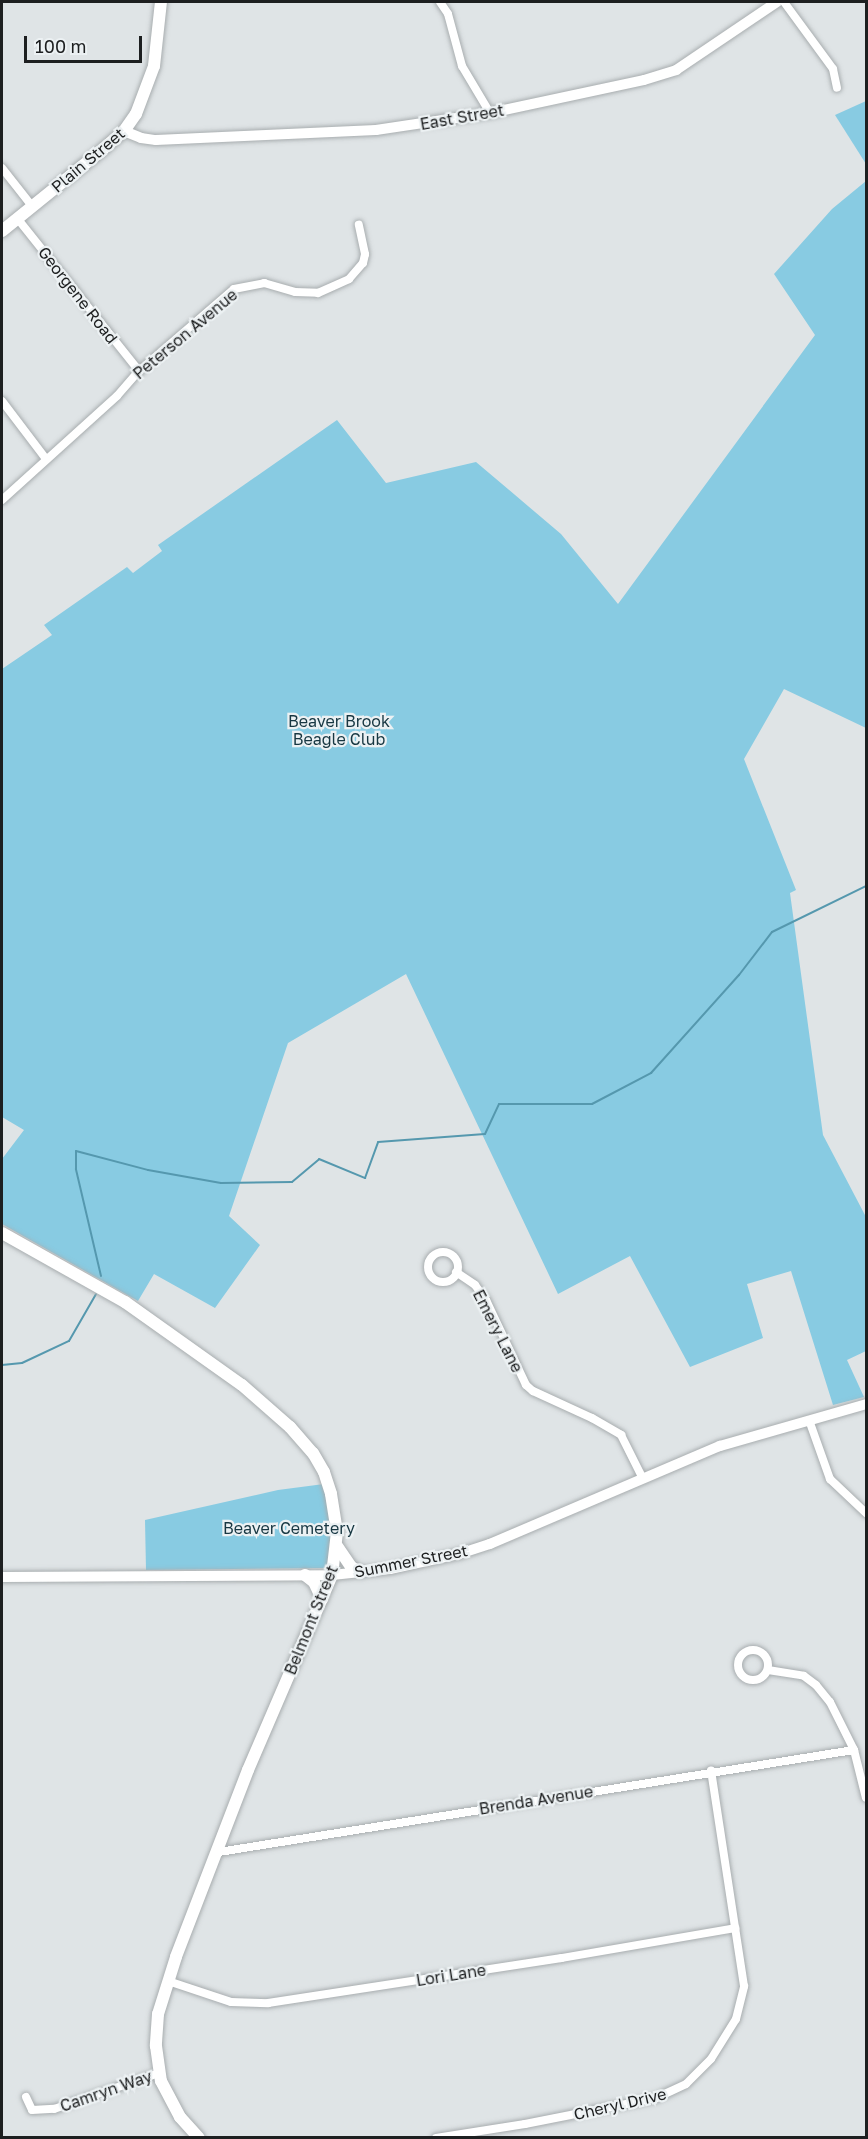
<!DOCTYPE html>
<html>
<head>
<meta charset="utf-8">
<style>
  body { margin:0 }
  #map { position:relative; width:868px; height:2139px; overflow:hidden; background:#dfe4e6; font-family:"Golos Text",sans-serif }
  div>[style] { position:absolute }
  .green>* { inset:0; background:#88cbe2 }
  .stream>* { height:2px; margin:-1px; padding:0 1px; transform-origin:1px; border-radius:1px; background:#5598ae }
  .roads { filter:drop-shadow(0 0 2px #a8adaf) drop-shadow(0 0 2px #a8adaf) }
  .minor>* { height:8px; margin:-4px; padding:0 4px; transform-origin:4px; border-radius:4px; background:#fff }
  .minor>.ring { margin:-4px; padding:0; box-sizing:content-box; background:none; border:8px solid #fff; border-radius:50% }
  .tertiary>* { height:10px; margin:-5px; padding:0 5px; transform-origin:5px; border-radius:5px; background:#fff }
  .secondary>* { height:12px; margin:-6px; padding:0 6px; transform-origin:6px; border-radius:6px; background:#fff }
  span { translate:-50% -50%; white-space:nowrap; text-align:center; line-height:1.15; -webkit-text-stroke:4.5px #ecf1f3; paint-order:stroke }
  .street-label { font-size:16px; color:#1d1f20 }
  .park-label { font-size:16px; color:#173742 }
  .frame { position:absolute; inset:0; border:3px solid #1d1f20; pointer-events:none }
  .scale { position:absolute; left:24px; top:36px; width:118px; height:27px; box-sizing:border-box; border:3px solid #1d1f20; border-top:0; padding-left:8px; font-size:18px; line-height:21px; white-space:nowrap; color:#1d1f20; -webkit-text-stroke:4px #ecf1f3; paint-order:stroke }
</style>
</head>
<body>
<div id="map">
  <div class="green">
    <i style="clip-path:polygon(866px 101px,866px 164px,835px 115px)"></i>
    <i style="clip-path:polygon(866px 181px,866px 728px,784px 689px,744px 759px,796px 890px,790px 893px,823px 1135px,866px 1217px,866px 1351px,847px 1360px,864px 1397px,833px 1405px,791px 1271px,747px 1284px,763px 1338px,690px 1367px,630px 1256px,558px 1294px,406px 974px,288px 1043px,229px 1216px,260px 1245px,215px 1308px,154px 1274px,138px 1301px,2px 1224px,2px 1159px,24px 1130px,2px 1117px,2px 669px,52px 635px,44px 625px,127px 567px,133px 573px,162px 551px,158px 545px,337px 420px,386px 483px,476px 462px,561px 534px,618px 604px,815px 335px,774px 274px,832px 209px)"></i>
    <i style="clip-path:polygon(324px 1484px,331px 1521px,329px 1568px,146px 1570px,145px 1520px,278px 1490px)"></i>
  </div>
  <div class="stream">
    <i style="left:101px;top:1276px;width:110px;rotate:-103.2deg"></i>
    <i style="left:76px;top:1169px;width:18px;rotate:-90deg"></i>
    <i style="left:76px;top:1151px;width:74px;rotate:14.8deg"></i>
    <i style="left:148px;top:1170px;width:74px;rotate:10.1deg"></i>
    <i style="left:221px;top:1183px;width:71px;rotate:-0.8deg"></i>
    <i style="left:292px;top:1182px;width:35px;rotate:-40deg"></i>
    <i style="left:319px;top:1159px;width:50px;rotate:22.4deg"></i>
    <i style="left:365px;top:1178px;width:38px;rotate:-70deg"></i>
    <i style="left:378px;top:1142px;width:107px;rotate:-4.3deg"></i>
    <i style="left:485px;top:1134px;width:33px;rotate:-65deg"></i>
    <i style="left:499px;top:1104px;width:93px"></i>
    <i style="left:592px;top:1104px;width:67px;rotate:-27.7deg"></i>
    <i style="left:651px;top:1073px;width:132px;rotate:-48.1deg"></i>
    <i style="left:739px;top:975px;width:54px;rotate:-52.5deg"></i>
    <i style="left:772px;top:932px;width:105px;rotate:-26.1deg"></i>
    <i style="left:2px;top:1365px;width:20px;rotate:-6deg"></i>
    <i style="left:22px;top:1363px;width:52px;rotate:-25.1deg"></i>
    <i style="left:69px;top:1341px;width:54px;rotate:-60.1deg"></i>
  </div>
  <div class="roads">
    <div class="minor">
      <i style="left:440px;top:2px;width:14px;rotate:56deg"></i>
      <i style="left:448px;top:14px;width:54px;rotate:74.9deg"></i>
      <i style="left:462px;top:66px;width:55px;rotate:59.2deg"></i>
      <i style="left:784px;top:2px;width:83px;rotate:53.8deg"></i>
      <i style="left:833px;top:69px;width:19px;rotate:78deg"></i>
      <i style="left:2px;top:168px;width:48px;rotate:51.7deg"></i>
      <i style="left:17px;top:218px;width:196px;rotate:51.4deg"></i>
      <i style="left:2px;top:401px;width:73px;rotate:52.8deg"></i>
      <i style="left:2px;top:500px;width:155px;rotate:-42.1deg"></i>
      <i style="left:117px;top:396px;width:33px;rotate:-49deg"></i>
      <i style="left:139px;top:371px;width:125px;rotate:-40.8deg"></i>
      <i style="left:234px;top:289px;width:31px;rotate:-11deg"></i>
      <i style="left:264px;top:283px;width:32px;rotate:16deg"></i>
      <i style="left:295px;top:292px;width:23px;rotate:2deg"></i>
      <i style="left:318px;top:293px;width:34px;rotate:-24deg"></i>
      <i style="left:349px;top:279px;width:21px;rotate:-49deg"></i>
      <i style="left:363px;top:263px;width:9px;rotate:-77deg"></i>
      <i style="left:365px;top:254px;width:30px;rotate:-102deg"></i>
      <i class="ring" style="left:428px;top:1252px;width:22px;height:22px"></i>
      <i style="left:456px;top:1272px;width:23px;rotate:34deg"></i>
      <i style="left:475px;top:1285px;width:19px;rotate:54deg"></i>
      <i style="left:486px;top:1300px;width:94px;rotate:64.8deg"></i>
      <i style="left:526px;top:1385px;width:9px;rotate:41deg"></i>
      <i style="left:533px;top:1391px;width:65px;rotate:24.6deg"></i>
      <i style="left:592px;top:1418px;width:34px;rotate:30deg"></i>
      <i style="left:621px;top:1435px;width:49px;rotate:63.4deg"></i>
      <i style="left:809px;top:1420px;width:63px;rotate:70.4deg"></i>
      <i style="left:830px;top:1479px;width:50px;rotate:43.4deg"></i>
      <i class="ring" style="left:738px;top:1650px;width:22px;height:22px"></i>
      <i style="left:768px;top:1670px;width:36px;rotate:9deg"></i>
      <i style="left:804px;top:1676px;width:15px;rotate:37deg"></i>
      <i style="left:816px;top:1685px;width:22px;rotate:51deg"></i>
      <i style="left:830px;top:1702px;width:54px;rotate:63.4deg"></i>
      <i style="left:854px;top:1750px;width:49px;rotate:76deg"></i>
      <i style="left:219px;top:1852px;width:643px;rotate:-9.13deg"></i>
      <i style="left:168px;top:1981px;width:66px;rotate:18.4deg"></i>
      <i style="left:231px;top:2002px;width:37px;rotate:2deg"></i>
      <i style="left:268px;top:2003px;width:297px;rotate:-8.7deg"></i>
      <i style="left:562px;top:1958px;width:176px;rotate:-9.8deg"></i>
      <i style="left:26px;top:2097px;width:14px;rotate:65deg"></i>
      <i style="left:32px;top:2110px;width:22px;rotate:-3deg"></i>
      <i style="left:54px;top:2109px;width:111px;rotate:-18.9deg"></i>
      <i style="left:436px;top:2138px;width:90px;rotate:-8.9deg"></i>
      <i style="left:525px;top:2124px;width:134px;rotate:-11.2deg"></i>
      <i style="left:656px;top:2098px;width:33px;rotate:-25deg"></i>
      <i style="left:686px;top:2084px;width:35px;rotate:-45deg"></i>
      <i style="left:711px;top:2059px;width:47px;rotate:-58deg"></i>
      <i style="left:736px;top:2019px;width:34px;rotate:-76deg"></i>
      <i style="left:744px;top:1986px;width:218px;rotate:-98.7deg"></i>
    </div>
    <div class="tertiary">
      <i style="left:124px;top:131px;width:18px;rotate:22deg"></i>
      <i style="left:141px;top:138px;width:15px;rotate:8deg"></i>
      <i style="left:156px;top:140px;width:220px;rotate:-2.6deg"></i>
      <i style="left:376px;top:130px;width:115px;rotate:-8.5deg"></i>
      <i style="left:490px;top:113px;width:157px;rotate:-12.1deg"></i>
      <i style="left:644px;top:80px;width:34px;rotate:-17deg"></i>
      <i style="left:676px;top:70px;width:122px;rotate:-34deg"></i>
      <i style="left:2px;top:1577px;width:330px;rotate:-0.3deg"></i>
      <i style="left:332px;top:1575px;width:58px;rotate:-5.9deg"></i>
      <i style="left:390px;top:1569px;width:71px;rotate:-12.3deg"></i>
      <i style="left:459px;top:1554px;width:33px;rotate:-18deg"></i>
      <i style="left:490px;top:1544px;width:250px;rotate:-23.1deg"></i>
      <i style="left:720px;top:1446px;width:152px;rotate:-16deg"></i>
    </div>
    <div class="secondary">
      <i style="left:2px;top:231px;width:129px;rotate:-39deg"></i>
      <i style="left:102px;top:150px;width:29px;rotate:-41deg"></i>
      <i style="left:124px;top:131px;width:21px;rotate:-55deg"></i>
      <i style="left:136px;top:114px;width:51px;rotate:-69.4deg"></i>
      <i style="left:154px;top:66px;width:64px;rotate:-83.8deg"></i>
      <i style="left:2px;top:1233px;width:141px;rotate:29.3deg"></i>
      <i style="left:125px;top:1302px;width:143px;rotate:35.4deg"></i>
      <i style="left:242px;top:1385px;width:64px;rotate:41.2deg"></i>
      <i style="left:290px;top:1427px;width:35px;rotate:49deg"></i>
      <i style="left:313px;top:1453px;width:22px;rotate:60deg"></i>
      <i style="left:324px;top:1472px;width:23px;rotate:72deg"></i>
      <i style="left:331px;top:1494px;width:38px;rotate:81deg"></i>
      <i style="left:337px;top:1532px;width:43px;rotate:96.6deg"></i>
      <i style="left:332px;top:1575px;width:212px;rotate:113.3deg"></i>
      <i style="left:248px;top:1770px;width:200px;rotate:111.1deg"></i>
      <i style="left:176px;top:1957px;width:60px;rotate:107.5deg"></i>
      <i style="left:158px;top:2014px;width:32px;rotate:94deg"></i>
      <i style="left:156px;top:2046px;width:35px;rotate:82deg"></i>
      <i style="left:161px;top:2081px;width:41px;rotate:62.2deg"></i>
      <i style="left:180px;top:2117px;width:28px;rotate:48deg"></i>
      <i style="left:337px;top:1546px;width:25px;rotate:56deg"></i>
      <i style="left:351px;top:1567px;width:11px;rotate:27deg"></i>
      <i style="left:305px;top:1575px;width:11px;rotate:38deg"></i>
      <i style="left:314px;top:1582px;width:19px;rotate:65deg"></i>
    </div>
  </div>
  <div class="street-label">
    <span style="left:462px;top:117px;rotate:-10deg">East Street</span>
    <span style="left:88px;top:160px;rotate:-40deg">Plain Street</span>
    <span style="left:78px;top:295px;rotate:52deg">Georgene Road</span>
    <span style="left:185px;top:334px;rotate:-40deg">Peterson Avenue</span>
    <span style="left:498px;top:1331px;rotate:63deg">Emery Lane</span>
    <span style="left:411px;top:1561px;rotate:-11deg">Summer Street</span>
    <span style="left:311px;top:1620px;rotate:-68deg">Belmont Street</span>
    <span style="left:536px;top:1800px;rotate:-9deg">Brenda Avenue</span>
    <span style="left:451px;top:1975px;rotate:-9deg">Lori Lane</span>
    <span style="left:106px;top:2091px;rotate:-19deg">Camryn Way</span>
    <span style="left:620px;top:2104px;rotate:-13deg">Cheryl Drive</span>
  </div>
  <div class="park-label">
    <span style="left:339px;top:730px">Beaver Brook<br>Beagle Club</span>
    <span style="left:289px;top:1528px">Beaver Cemetery</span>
  </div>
  <div class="frame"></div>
  <div class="scale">100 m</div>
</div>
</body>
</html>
